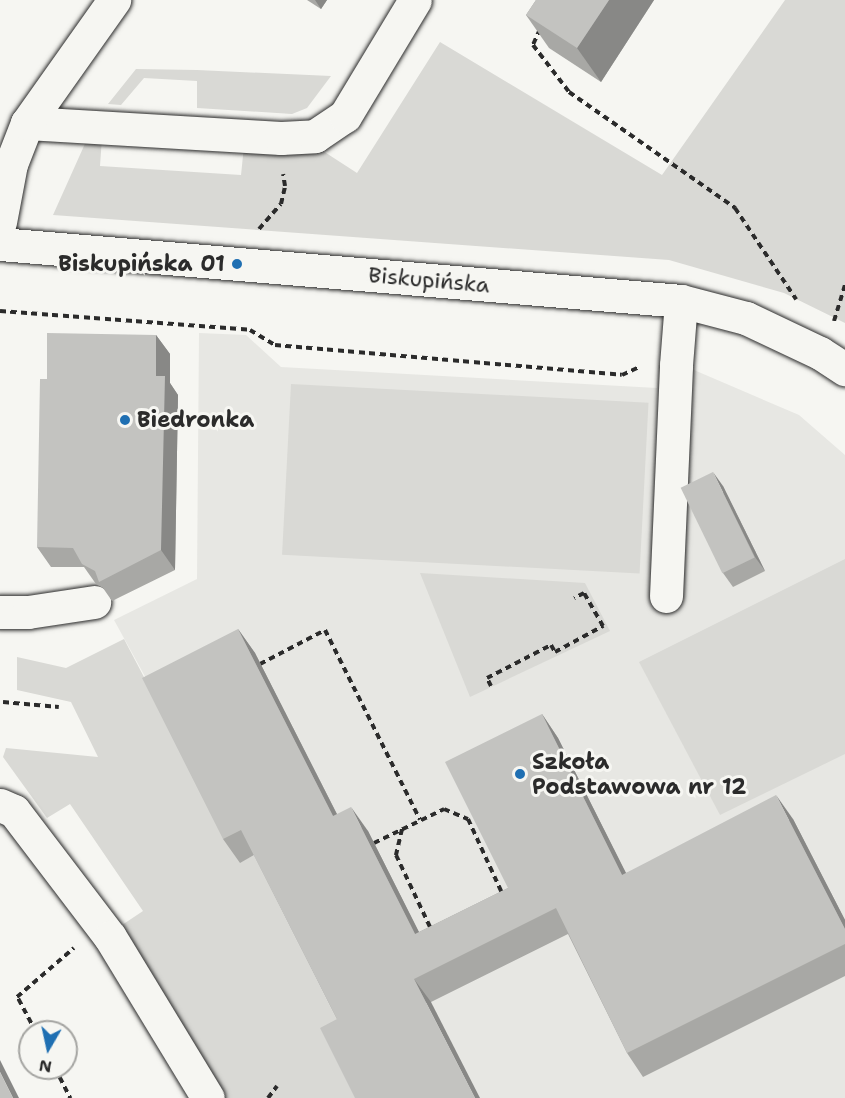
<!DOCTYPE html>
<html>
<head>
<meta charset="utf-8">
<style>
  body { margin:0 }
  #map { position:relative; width:845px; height:1098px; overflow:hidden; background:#f6f6f2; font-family:"Shantell Sans",sans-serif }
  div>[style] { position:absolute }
  .built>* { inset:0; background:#e7e7e3 }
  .green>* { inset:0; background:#d9d9d5; transform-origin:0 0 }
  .path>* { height:4px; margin-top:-2px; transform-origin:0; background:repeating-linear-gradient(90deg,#2b2b2b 0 6px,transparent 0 10.5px) }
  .roads { filter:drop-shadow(0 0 2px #2b2b2b) drop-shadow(0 0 2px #2b2b2b) }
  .minor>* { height:33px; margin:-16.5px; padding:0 16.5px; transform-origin:16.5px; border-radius:16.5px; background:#f6f6f2 }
  .wall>* { inset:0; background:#a8a8a5 }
  .shaded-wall>* { inset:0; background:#888886 }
  .building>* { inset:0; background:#c3c3c0; transform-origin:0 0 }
  .dots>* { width:16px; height:16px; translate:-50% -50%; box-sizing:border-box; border:3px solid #f6f6f2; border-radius:50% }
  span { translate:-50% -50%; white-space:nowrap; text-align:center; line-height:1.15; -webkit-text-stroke:6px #f6f6f2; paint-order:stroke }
  .poi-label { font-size:22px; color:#2b2b2b; font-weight:700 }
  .right { translate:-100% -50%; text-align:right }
  .left { translate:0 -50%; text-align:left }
  .street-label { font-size:22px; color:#2b2b2b }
  .north { position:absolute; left:18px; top:1020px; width:60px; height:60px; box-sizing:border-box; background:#f6f6f2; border:2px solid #a5a5a2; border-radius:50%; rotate:189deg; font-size:16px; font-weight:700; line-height:24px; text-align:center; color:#2b2b2b }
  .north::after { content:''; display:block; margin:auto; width:21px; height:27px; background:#1f6fb2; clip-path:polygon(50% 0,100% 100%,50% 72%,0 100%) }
</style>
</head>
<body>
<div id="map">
  <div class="built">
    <i style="clip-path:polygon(199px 333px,246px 335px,281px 367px,657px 388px,658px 365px,687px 367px,799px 415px,845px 455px,845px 1098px,360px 1098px,159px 702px,114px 620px,197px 579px)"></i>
  </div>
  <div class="green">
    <i style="clip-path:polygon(785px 0,845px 0,845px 323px,784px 293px,669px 260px,53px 215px,88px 137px,102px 138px,100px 166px,241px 175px,244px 146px,323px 151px,357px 173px,440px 42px,662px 175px)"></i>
    <i style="clip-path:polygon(136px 69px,197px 70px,331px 76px,307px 108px,292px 114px,197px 108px,197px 81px,144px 78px,121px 105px,108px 104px)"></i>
    <i style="left:291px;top:384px;width:358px;height:171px;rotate:3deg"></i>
    <i style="clip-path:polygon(845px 559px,845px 754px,720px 815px,639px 662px)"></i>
    <i style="clip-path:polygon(420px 573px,585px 583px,610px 631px,470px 697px)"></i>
    <i style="clip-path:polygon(124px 639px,241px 862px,273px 845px,337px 1010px,360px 1098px,213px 1098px,122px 925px,143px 911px,70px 804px,47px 818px,3px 757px,6px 748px,98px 757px,71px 702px,17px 690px,17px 657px,66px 668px)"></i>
  </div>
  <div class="path">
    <i style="left:540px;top:29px;width:17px;rotate:114deg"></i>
    <i style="left:533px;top:45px;width:59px;rotate:52.5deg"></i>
    <i style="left:569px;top:92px;width:203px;rotate:34.9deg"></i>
    <i style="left:735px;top:208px;width:110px;rotate:56.2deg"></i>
    <i style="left:259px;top:229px;width:33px;rotate:-49deg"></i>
    <i style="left:281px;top:204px;width:18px;rotate:-77deg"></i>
    <i style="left:285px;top:186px;width:12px;rotate:-99deg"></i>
    <i style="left:0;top:311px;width:251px;rotate:4.3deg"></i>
    <i style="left:250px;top:330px;width:29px;rotate:31deg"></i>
    <i style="left:275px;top:345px;width:348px;rotate:4.9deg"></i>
    <i style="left:622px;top:375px;width:19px;rotate:-25deg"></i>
    <i style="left:834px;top:321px;width:39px;rotate:-73deg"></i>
    <i style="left:260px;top:664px;width:73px;rotate:-27.6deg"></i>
    <i style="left:325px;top:630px;width:212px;rotate:63.4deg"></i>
    <i style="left:491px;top:686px;width:9px;rotate:-117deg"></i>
    <i style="left:487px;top:678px;width:72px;rotate:-27.3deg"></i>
    <i style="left:551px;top:645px;width:8px;rotate:60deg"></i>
    <i style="left:555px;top:652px;width:55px;rotate:-28.4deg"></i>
    <i style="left:603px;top:626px;width:38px;rotate:-120deg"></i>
    <i style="left:584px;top:593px;width:11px;rotate:153deg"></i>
    <i style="left:3px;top:702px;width:56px;rotate:5.1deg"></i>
    <i style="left:402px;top:829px;width:27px;rotate:103deg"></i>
    <i style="left:396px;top:855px;width:82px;rotate:64.7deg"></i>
    <i style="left:374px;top:843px;width:78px;rotate:-25.9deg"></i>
    <i style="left:444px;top:809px;width:26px;rotate:23deg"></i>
    <i style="left:468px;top:819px;width:84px;rotate:65.3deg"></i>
    <i style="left:36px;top:1032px;width:40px;rotate:-118deg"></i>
    <i style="left:17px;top:997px;width:75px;rotate:-40.7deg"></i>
    <i style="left:55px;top:1068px;width:34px;rotate:63deg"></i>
    <i style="left:268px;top:1098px;width:15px;rotate:-53deg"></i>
  </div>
  <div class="roads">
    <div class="minor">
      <i style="left:27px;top:123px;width:254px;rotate:3.4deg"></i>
      <i style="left:281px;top:138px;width:34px;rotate:-3deg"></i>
      <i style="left:315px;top:136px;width:36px;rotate:-34deg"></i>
      <i style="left:345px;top:116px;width:135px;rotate:-58.9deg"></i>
      <i style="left:0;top:222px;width:59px;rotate:-79.3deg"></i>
      <i style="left:11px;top:164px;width:44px;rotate:-68.7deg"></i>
      <i style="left:27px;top:123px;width:151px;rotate:-54.7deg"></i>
      <i style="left:0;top:244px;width:683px;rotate:4.78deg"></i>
      <i style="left:681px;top:301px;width:67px;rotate:14.7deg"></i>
      <i style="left:746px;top:318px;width:82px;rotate:25.3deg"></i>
      <i style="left:820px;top:353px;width:30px;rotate:33deg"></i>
      <i style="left:666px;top:596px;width:231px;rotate:-87.5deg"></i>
      <i style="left:676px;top:365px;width:64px;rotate:-85.5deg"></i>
      <i style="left:0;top:612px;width:28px"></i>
      <i style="left:28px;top:612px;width:67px;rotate:-8.6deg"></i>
      <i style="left:0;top:805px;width:15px;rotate:23deg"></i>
      <i style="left:14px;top:811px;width:158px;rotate:52.7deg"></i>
      <i style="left:110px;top:937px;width:188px;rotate:58.7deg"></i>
    </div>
  </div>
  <div class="wall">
    <i style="clip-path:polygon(307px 0,327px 0,321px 9px)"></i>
    <i style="clip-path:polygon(536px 0,654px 0,601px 82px,549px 48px,526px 15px)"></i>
    <i style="clip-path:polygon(156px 335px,170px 354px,170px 383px,178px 395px,175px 570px,112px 601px,103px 588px,96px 584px,84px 567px,51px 567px,37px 547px)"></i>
    <i style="clip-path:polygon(723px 486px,765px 571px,733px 587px,723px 573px)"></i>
    <i style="clip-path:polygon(238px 629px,255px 653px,337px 814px,368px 831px,419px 932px,508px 888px,542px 714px,558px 738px,626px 873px,793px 819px,845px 920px,845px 976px,643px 1077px,627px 1053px,568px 934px,431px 1002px,337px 1019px,254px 855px,240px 863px,223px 839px)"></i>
  </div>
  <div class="shaded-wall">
    <i style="clip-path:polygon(315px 0,327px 0,321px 9px)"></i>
    <i style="clip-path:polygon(609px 0,654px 0,601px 82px,577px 48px)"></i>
    <i style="clip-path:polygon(156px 335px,170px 354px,170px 383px,178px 395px,175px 570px,161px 550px,156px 376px)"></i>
    <i style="clip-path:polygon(713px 472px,723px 486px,765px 571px,755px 557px)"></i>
    <i style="clip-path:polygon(238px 629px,255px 653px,350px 840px,333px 816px)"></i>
    <i style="clip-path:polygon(542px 714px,558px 738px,639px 899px,622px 875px)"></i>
    <i style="clip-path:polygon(776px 795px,793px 819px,845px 920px,845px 929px)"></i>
    <i style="clip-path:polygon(351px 807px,368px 831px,432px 958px,415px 934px)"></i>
    <i style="clip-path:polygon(414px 979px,431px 1002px,480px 1098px,475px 1098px)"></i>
    <i style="clip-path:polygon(0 1060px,19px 1098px,13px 1098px,0 1072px)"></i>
  </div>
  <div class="building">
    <i style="clip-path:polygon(536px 0,609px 0,577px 48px,526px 15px)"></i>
    <i style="clip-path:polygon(47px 333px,156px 335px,156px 376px,165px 376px,161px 550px,99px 582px,95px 571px,82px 564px,73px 548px,37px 547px,40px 379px,47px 379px)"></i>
    <i style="left:713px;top:472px;width:95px;height:36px;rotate:64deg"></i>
    <i style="clip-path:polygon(238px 629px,333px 816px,351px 807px,415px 934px,508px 888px,445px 762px,542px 714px,622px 875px,776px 795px,845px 929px,845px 944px,627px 1053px,556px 908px,414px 979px,475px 1098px,355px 1098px,320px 1028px,337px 1019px,241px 830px,223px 839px,142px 678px)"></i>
    <i style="clip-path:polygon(0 1072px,13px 1098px,0 1098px)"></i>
  </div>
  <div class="dots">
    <i style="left:237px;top:264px;background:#1f6fb2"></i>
    <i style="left:125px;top:420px;background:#1f6fb2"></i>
    <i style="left:520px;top:774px;background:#1f6fb2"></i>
  </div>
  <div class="poi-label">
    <span class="right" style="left:225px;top:264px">Biskupińska 01</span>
    <span class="left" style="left:137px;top:420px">Biedronka</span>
    <span class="left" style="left:532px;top:774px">Szkoła<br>Podstawowa nr 12</span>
  </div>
  <div class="street-label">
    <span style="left:429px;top:280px;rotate:5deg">Biskupińska</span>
  </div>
  <div class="north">N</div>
</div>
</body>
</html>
